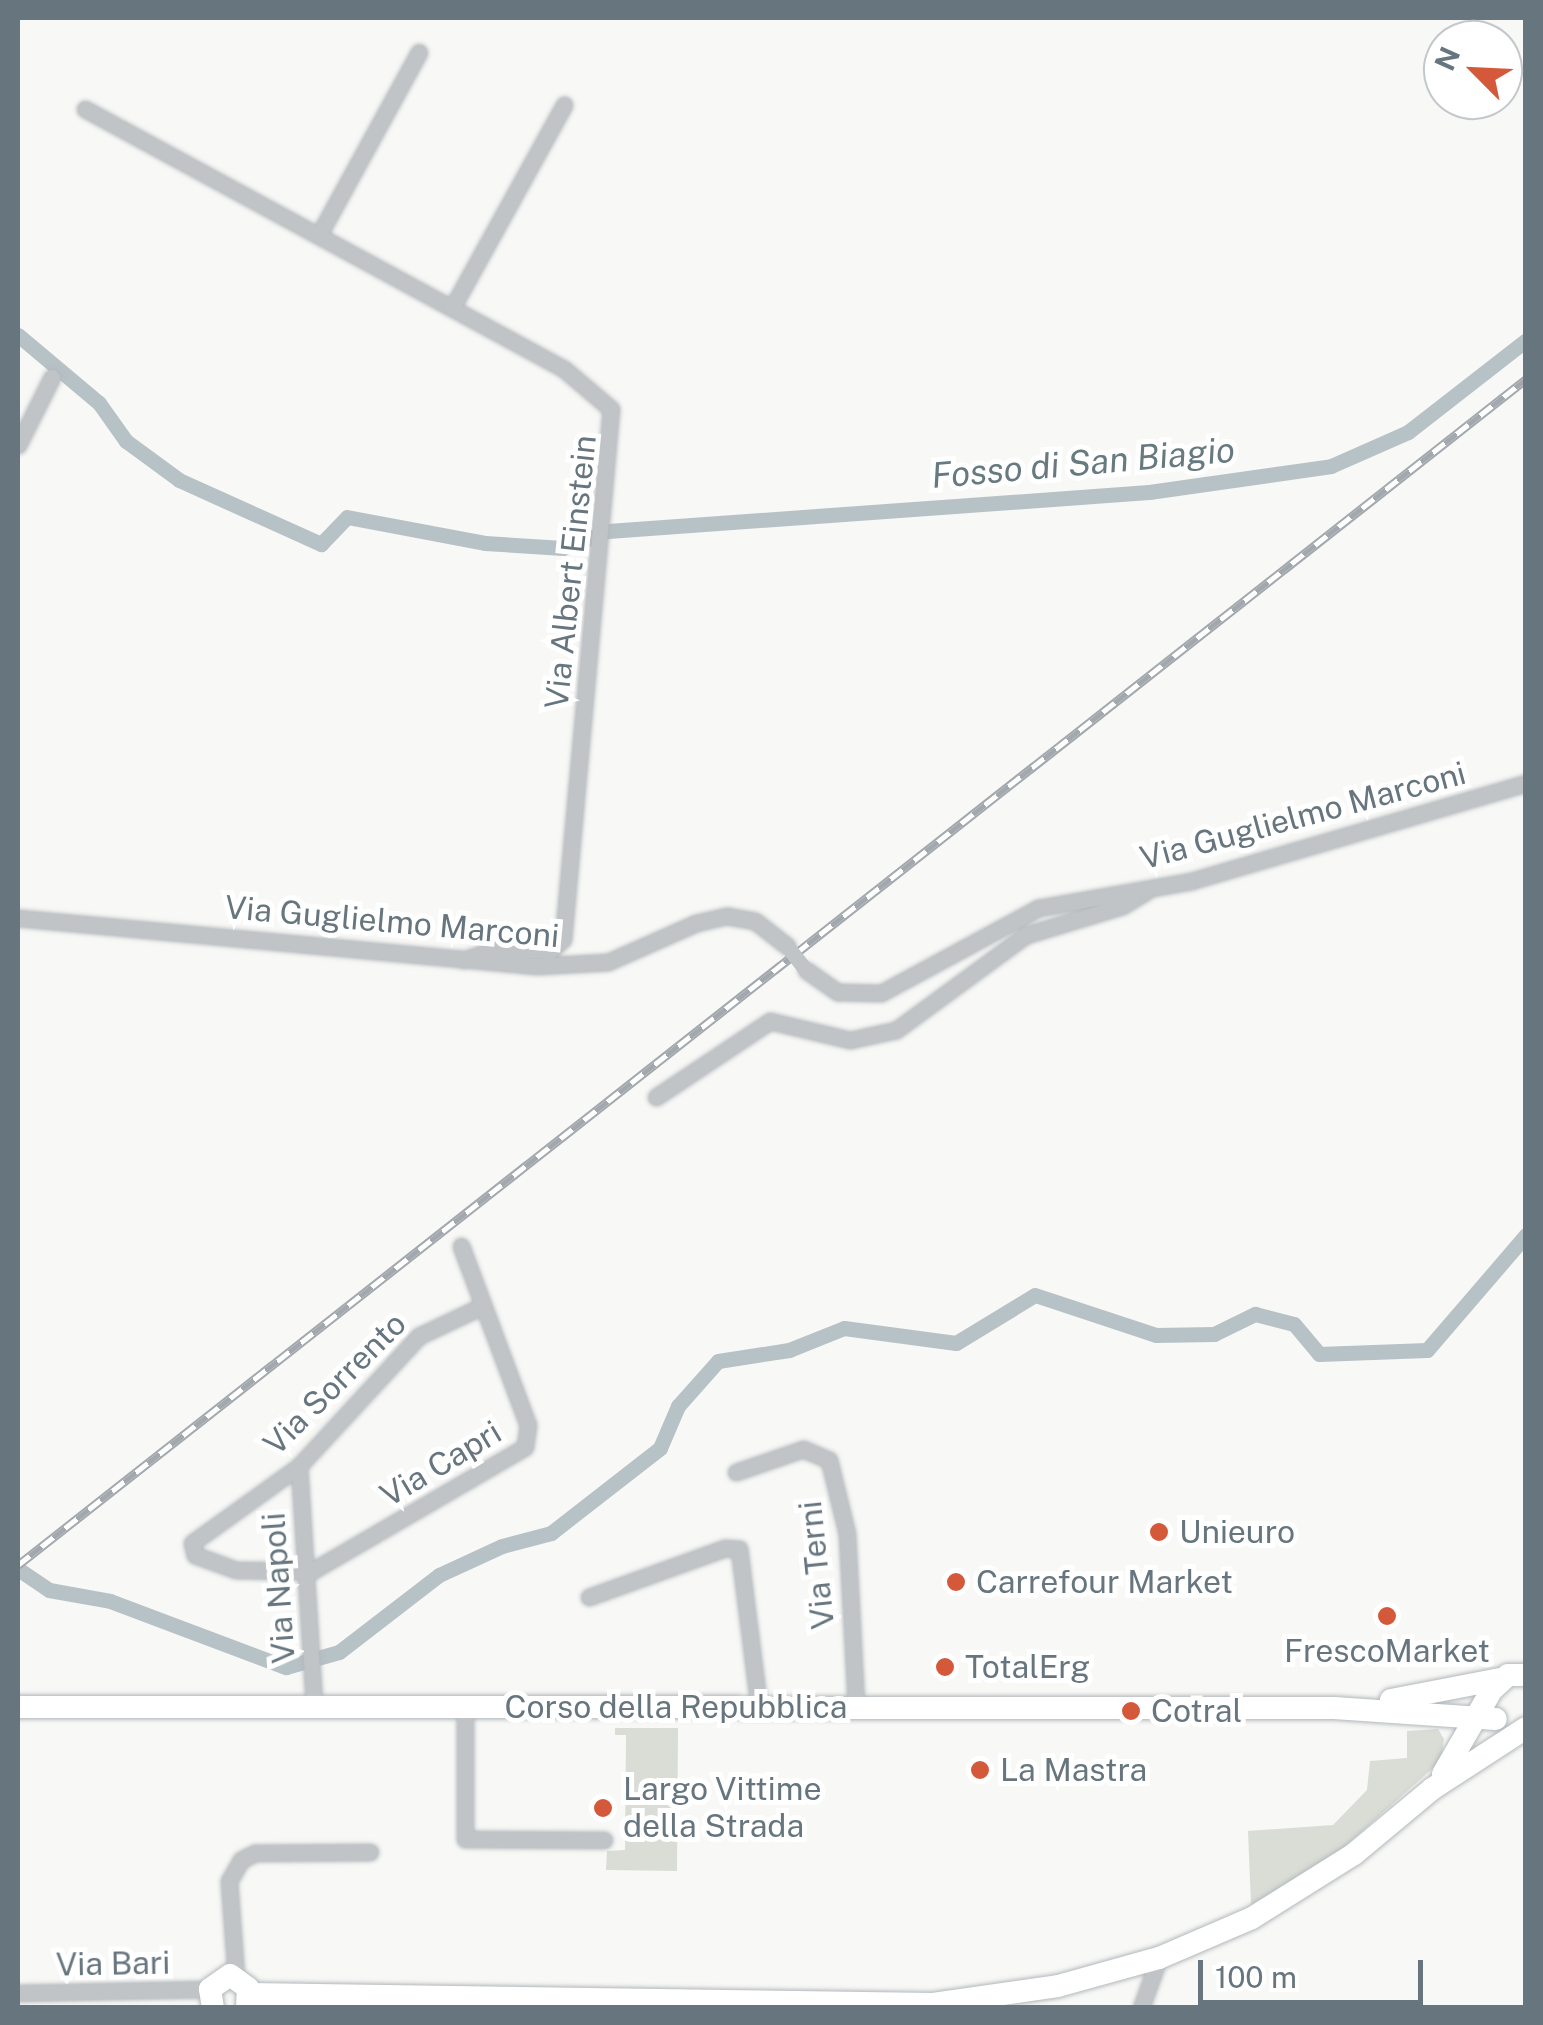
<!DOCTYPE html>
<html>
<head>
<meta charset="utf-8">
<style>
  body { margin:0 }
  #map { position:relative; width:1543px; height:2025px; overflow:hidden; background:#f8f8f6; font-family:"Public Sans",sans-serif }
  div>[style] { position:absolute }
  .green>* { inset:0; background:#d9ddd6 }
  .canal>* { height:15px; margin:-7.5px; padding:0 7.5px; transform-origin:7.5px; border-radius:7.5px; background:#b7c2c6 }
  .roads { filter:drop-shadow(0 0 2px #b2b8bc) drop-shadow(0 0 2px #b2b8bc) }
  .street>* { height:15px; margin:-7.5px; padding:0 7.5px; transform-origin:7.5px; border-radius:7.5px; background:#c0c4c7 }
  .secondary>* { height:22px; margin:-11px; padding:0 11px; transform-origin:11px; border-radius:11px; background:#fff }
  .rail>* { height:9px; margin-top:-4.5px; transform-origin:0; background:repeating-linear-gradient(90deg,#fff 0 15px,#a2a8ad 0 30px); box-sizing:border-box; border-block:2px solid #a2a8ad }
  .street-bridge>* { height:15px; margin:-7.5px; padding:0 7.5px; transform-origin:7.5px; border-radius:7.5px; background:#c0c4c7 }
  .dots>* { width:28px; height:28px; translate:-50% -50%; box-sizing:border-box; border:5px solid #fff; border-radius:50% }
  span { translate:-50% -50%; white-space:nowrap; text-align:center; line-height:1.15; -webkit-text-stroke:10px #fff; paint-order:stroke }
  .street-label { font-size:32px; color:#66757e }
  .poi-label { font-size:32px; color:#66757e }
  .left { translate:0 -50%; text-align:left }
  .water-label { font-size:35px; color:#667a7f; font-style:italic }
  .frame { position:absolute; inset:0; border:20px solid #66757e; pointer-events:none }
  .north { position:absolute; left:1423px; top:20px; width:100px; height:100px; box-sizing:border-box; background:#fff; border:2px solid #c2c8cb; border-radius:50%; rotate:294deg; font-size:28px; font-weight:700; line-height:40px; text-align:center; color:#66757e }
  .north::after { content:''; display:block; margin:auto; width:35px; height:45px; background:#d4593b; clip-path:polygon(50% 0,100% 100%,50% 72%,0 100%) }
  .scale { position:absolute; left:1198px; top:1960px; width:225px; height:45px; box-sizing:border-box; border:5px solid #66757e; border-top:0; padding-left:12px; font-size:30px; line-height:35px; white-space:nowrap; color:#66757e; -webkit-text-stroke:8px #fff; paint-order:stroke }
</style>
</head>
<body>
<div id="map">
  <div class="green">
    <i style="clip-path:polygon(615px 1728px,678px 1728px,677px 1871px,606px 1870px,607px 1851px,625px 1850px,626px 1735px,615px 1735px)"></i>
    <i style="clip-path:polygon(1438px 1729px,1444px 1739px,1441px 1761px,1334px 1856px,1251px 1905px,1248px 1831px,1333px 1825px,1367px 1790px,1370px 1761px,1407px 1758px,1407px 1731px)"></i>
  </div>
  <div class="canal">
    <i style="left:18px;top:335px;width:106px;rotate:40deg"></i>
    <i style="left:99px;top:403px;width:47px;rotate:54.6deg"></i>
    <i style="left:126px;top:441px;width:66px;rotate:36.3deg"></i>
    <i style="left:179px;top:480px;width:156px;rotate:24.3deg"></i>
    <i style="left:321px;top:544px;width:37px;rotate:-46deg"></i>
    <i style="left:347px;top:517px;width:140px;rotate:10.7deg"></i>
    <i style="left:485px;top:543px;width:78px;rotate:3.7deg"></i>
    <i style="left:563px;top:548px;width:32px;rotate:-20deg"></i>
    <i style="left:608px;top:531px;width:542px;rotate:-4.12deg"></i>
    <i style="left:1149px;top:492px;width:184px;rotate:-8.1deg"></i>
    <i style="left:1331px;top:466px;width:84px;rotate:-23.8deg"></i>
    <i style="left:1408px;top:432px;width:150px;rotate:-37.9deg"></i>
    <i style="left:18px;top:1569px;width:37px;rotate:34deg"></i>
    <i style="left:49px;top:1590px;width:62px;rotate:10.2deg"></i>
    <i style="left:110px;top:1601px;width:188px;rotate:20.6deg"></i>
    <i style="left:286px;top:1667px;width:55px;rotate:-15.8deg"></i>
    <i style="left:339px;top:1652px;width:126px;rotate:-37.6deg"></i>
    <i style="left:439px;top:1575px;width:69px;rotate:-24.7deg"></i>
    <i style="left:502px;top:1546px;width:51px;rotate:-14.9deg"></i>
    <i style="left:551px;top:1533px;width:138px;rotate:-37.9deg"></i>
    <i style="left:660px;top:1448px;width:46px;rotate:-66.8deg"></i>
    <i style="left:678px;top:1406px;width:60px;rotate:-48.4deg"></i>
    <i style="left:718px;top:1361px;width:72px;rotate:-8.8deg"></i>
    <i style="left:789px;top:1350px;width:59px;rotate:-21.8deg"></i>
    <i style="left:844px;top:1328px;width:113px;rotate:7.6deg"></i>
    <i style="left:956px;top:1343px;width:92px;rotate:-31.3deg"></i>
    <i style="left:1035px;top:1295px;width:127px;rotate:18.3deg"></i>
    <i style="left:1156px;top:1335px;width:58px;rotate:-1deg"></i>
    <i style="left:1214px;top:1334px;width:46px;rotate:-26deg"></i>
    <i style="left:1255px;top:1314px;width:40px;rotate:14.4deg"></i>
    <i style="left:1294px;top:1324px;width:39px;rotate:50deg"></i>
    <i style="left:1319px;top:1354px;width:108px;rotate:-2.1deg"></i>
    <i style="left:1427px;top:1350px;width:152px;rotate:-49.3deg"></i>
  </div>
  <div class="roads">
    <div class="street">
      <i style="left:85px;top:109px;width:545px;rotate:28.49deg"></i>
      <i style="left:564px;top:369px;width:62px;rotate:40.4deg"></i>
      <i style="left:611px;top:409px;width:532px;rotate:95.17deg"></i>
      <i style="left:563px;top:939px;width:18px;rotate:137deg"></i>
      <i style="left:550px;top:951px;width:55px;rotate:-177.9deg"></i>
      <i style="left:495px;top:949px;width:34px;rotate:161deg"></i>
      <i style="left:320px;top:233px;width:206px;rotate:-61.3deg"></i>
      <i style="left:452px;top:308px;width:232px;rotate:-61.1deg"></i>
      <i style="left:18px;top:445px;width:76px;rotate:-63.4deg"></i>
      <i style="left:18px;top:918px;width:521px;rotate:5.28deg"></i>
      <i style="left:537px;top:966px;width:71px;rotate:-3.2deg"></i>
      <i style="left:608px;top:962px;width:96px;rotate:-23.9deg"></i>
      <i style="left:696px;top:923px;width:32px;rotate:-13deg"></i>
      <i style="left:727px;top:916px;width:28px;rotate:10deg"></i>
      <i style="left:755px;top:921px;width:41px;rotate:38deg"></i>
      <i style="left:806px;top:970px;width:39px;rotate:35deg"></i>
      <i style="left:838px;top:992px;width:43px;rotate:1.3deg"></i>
      <i style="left:881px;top:993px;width:179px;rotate:-28.4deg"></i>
      <i style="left:1038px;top:908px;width:155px;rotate:-10deg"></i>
      <i style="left:1191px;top:881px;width:349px;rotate:-16.3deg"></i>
      <i style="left:656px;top:1097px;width:137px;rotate:-33.7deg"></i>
      <i style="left:770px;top:1021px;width:82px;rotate:13.4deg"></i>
      <i style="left:850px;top:1040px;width:47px;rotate:-12.3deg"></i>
      <i style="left:896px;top:1030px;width:161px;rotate:-36.2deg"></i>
      <i style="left:1026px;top:935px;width:100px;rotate:-16.8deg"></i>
      <i style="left:1122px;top:906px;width:29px;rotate:-31deg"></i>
      <i style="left:461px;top:1246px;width:191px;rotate:69.5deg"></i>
      <i style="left:528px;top:1425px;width:22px;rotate:98deg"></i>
      <i style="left:525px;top:1447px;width:246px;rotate:149.8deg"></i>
      <i style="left:312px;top:1571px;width:76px;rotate:-179.2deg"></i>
      <i style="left:236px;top:1570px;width:44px;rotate:-159.9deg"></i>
      <i style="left:195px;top:1555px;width:12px;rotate:-104deg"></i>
      <i style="left:192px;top:1543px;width:132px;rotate:-35.7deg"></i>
      <i style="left:299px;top:1466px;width:177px;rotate:-47.3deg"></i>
      <i style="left:419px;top:1336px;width:68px;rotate:-25.4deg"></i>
      <i style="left:299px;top:1466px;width:241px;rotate:86.4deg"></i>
      <i style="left:736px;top:1472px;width:71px;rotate:-18.9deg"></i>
      <i style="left:803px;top:1449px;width:28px;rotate:23deg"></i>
      <i style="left:829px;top:1460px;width:76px;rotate:76.3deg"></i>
      <i style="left:847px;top:1534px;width:174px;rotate:87deg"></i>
      <i style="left:589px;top:1597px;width:145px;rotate:-19.8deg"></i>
      <i style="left:725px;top:1548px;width:14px;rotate:4deg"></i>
      <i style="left:739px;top:1549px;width:159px;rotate:82.8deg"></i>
      <i style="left:465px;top:1707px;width:132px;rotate:90deg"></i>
      <i style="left:465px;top:1839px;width:139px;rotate:0.4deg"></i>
      <i style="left:236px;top:1977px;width:96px;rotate:-94.2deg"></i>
      <i style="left:229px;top:1881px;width:24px;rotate:-60deg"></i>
      <i style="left:241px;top:1860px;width:16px;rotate:-27deg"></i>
      <i style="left:255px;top:1853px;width:115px;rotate:-0.5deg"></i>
      <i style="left:18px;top:1993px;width:192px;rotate:-1.2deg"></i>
      <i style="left:1141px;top:2008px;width:53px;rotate:-70.2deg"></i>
    </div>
    <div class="secondary">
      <i style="left:1491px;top:1691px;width:23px;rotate:-43deg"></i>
      <i style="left:1508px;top:1675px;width:18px"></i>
      <i style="left:1391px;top:1700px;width:111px;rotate:-10.9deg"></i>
      <i style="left:18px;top:1707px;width:1316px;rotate:0.04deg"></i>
      <i style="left:1334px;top:1708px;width:162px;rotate:3.9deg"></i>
      <i style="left:1443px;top:1774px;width:94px;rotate:-59.9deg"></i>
      <i style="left:249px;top:1994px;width:684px;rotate:0.84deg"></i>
      <i style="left:933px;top:2004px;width:126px;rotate:-8.2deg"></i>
      <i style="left:1058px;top:1986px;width:105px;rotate:-15.5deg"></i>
      <i style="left:1159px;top:1958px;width:101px;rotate:-23.3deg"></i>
      <i style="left:1252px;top:1918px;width:120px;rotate:-32.1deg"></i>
      <i style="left:1354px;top:1854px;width:102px;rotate:-39.8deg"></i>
      <i style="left:1432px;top:1789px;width:112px;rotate:-33deg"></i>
      <i style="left:213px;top:2008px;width:19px;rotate:-99deg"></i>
      <i style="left:210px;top:1989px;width:24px;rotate:-35deg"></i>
      <i style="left:230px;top:1975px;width:22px;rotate:36deg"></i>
      <i style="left:248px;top:1988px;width:17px;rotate:93deg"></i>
    </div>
  </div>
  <div class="rail">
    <i style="left:18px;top:1565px;width:1919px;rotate:-38.18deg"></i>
  </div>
  <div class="street-bridge">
    <i style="left:787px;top:946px;width:31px;rotate:52deg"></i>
  </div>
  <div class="dots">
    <i style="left:1159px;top:1532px;background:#d4593b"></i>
    <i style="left:956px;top:1582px;background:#d4593b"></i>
    <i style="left:1387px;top:1616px;background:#d4593b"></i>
    <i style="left:945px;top:1667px;background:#d4593b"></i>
    <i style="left:1131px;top:1711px;background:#d4593b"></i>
    <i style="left:980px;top:1770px;background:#d4593b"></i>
    <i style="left:603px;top:1808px;background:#d4593b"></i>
  </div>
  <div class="street-label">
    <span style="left:571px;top:572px;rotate:-84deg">Via Albert Einstein</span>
    <span style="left:1303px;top:816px;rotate:-15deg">Via Guglielmo Marconi</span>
    <span style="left:392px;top:922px;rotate:5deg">Via Guglielmo Marconi</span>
    <span style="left:335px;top:1384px;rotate:-45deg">Via Sorrento</span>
    <span style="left:441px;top:1464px;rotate:-31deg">Via Capri</span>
    <span style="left:817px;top:1565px;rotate:-96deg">Via Terni</span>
    <span style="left:279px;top:1588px;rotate:-94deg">Via Napoli</span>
    <span style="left:676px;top:1707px">Corso della Repubblica</span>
    <span style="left:113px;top:1964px;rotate:-1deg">Via Bari</span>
  </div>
  <div class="poi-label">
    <span class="left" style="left:1179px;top:1532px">Unieuro</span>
    <span class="left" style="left:976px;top:1582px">Carrefour Market</span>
    <span style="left:1387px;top:1651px">FrescoMarket</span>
    <span class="left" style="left:965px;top:1667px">TotalErg</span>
    <span class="left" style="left:1151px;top:1711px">Cotral</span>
    <span class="left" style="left:1000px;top:1770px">La Mastra</span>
    <span class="left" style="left:623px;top:1808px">Largo Vittime<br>della Strada</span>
  </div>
  <div class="water-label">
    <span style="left:1083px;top:463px;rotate:-5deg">Fosso di San Biagio</span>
  </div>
  <div class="frame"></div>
  <div class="north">N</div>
  <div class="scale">100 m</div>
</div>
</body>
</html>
